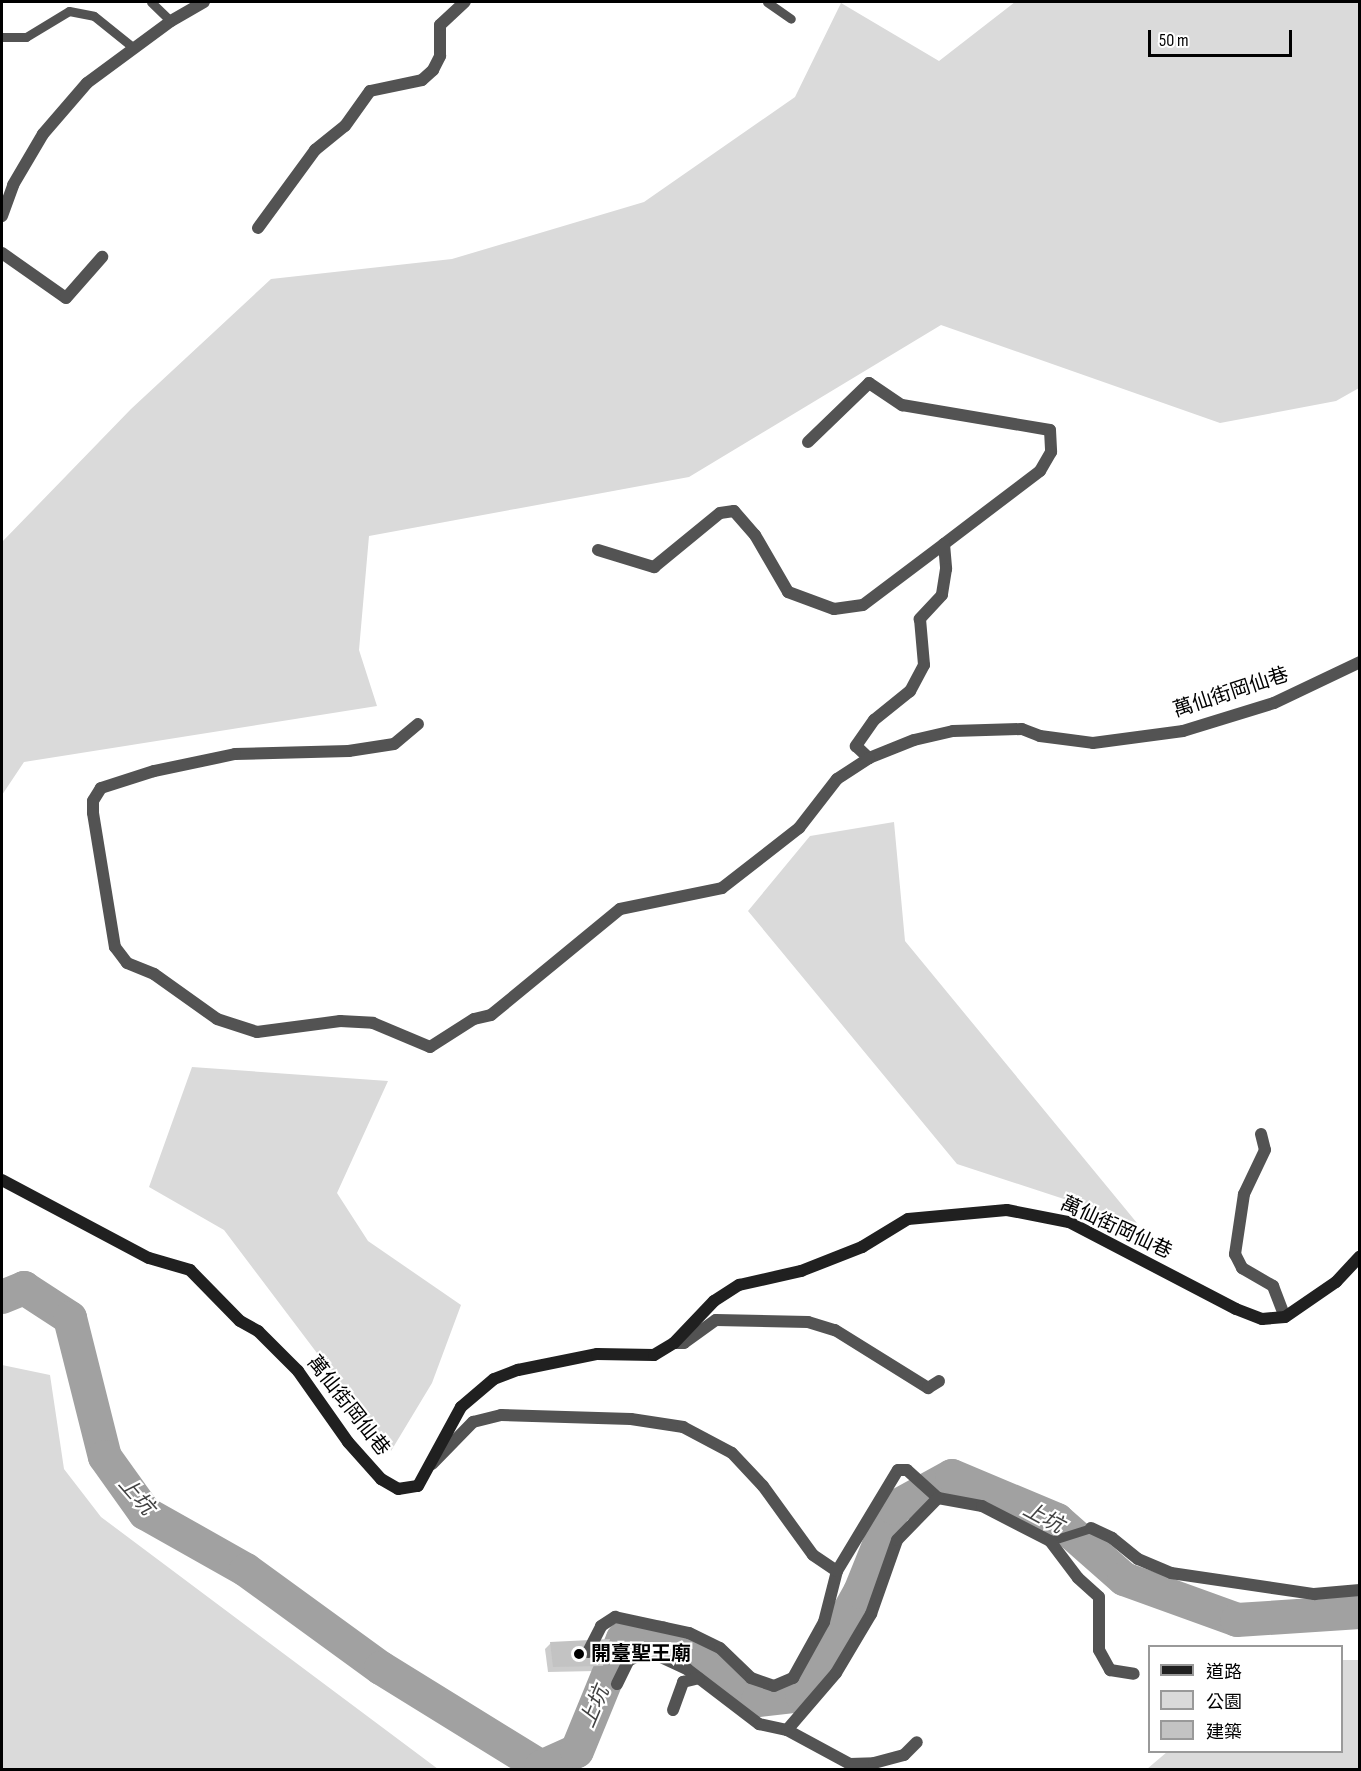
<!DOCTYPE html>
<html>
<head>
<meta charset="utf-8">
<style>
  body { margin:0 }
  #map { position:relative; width:1361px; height:1771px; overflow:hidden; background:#fff; font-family:"Sofia Sans Condensed","Noto Sans TC",sans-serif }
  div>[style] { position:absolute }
  .green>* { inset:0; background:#dadada }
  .shadow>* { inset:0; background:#0003 }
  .river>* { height:34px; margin:-17px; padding:0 17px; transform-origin:17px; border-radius:17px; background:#a1a1a1 }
  .building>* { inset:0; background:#c3c3c3 }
  .lane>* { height:9px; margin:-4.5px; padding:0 4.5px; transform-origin:4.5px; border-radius:4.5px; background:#535353 }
  .street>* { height:12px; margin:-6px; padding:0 6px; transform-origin:6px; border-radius:6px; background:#535353 }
  .secondary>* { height:12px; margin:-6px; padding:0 6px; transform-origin:6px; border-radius:6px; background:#202020 }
  .dots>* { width:16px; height:16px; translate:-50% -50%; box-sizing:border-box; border:3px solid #fff; border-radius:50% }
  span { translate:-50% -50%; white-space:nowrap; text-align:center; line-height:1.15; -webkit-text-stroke:4.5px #fff; paint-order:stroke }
  .street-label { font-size:20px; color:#000 }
  .poi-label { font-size:20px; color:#000; font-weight:700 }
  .left { translate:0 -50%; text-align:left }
  .water-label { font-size:21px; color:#424242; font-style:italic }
  .frame { position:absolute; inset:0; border:3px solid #000; pointer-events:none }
  .legend { position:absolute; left:1148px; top:1645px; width:195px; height:108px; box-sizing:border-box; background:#fff; border:2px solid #999; margin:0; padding:8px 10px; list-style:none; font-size:18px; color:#000 }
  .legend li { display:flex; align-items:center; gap:12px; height:30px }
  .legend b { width:30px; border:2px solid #999 }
  .scale { position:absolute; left:1148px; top:30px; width:144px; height:27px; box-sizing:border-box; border:3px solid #000; border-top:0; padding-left:8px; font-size:18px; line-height:21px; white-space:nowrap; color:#000; -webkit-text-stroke:4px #fff; paint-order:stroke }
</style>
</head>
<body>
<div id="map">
  <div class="green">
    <i style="clip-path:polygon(1015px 2px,1359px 2px,1359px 388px,1336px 401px,1220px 423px,941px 325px,689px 477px,369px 536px,359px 650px,377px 706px,24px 762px,2px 795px,2px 542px,131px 409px,271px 279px,452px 259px,644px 202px,795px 97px,841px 3px,939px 61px)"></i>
    <i style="clip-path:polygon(894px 822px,905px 941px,1137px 1223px,957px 1164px,748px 911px,810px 836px)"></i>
    <i style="clip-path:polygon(192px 1067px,388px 1081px,337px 1193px,368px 1241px,461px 1305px,432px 1383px,391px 1451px,224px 1230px,149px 1187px)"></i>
    <i style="clip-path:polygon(2px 1365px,50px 1375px,64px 1469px,101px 1517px,438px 1769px,2px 1769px)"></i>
    <i style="clip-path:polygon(1342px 1660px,1359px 1660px,1359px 1769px,1147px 1769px,1167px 1752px,1342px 1752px)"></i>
  </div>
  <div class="shadow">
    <i style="clip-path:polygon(551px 1643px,601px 1666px,596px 1671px,548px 1672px,545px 1649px)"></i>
  </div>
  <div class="river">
    <i style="left:2px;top:1297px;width:24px;rotate:-22deg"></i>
    <i style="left:24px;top:1288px;width:55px;rotate:33.1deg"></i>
    <i style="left:70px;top:1318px;width:143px;rotate:75.9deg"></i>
    <i style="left:105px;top:1457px;width:69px;rotate:54.5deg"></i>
    <i style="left:145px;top:1513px;width:116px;rotate:29.4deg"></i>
    <i style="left:246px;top:1570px;width:167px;rotate:36deg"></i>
    <i style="left:381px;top:1668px;width:188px;rotate:31.7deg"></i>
    <i style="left:541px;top:1767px;width:39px;rotate:-24deg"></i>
    <i style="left:577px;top:1751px;width:121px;rotate:-67.7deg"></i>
    <i style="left:623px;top:1639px;width:37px;rotate:-2deg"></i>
    <i style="left:660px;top:1638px;width:43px;rotate:21.8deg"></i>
    <i style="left:700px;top:1654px;width:74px;rotate:38.4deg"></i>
    <i style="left:758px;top:1700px;width:44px;rotate:-6.5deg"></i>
    <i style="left:802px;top:1695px;width:118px;rotate:-60.6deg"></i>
    <i style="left:860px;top:1592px;width:91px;rotate:-68deg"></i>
    <i style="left:894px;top:1508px;width:66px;rotate:-28.9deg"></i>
    <i style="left:952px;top:1476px;width:114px;rotate:22.7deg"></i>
    <i style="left:1057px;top:1520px;width:89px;rotate:41.4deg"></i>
    <i style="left:1124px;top:1579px;width:120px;rotate:19.9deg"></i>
    <i style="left:1237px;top:1620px;width:123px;rotate:-3.7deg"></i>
  </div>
  <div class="building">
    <i style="clip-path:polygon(610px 1639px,603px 1666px,553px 1667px,550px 1642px)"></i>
  </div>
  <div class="lane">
    <i style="left:151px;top:2px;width:28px;rotate:44deg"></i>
    <i style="left:767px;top:2px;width:29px;rotate:35deg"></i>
    <i style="left:2px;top:37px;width:24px"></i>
    <i style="left:26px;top:37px;width:50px;rotate:-31.2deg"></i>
    <i style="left:69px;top:11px;width:25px;rotate:11deg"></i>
    <i style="left:94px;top:16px;width:51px;rotate:38.7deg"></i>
    <i style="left:1050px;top:1541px;width:43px;rotate:-17.6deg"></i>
  </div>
  <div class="street">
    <i style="left:2px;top:216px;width:33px;rotate:-70deg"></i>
    <i style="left:13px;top:185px;width:59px;rotate:-59.5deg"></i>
    <i style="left:43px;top:134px;width:67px;rotate:-49.2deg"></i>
    <i style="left:87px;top:83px;width:104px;rotate:-36.4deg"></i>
    <i style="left:171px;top:21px;width:38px;rotate:-30deg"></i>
    <i style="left:258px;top:228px;width:97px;rotate:-53.8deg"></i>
    <i style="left:315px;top:150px;width:38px;rotate:-39deg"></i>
    <i style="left:345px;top:126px;width:43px;rotate:-54.5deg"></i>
    <i style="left:370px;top:91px;width:53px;rotate:-11.9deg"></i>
    <i style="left:422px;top:80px;width:15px;rotate:-42deg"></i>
    <i style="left:433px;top:70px;width:16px;rotate:-63deg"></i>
    <i style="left:440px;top:56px;width:31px;rotate:-90deg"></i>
    <i style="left:440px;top:25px;width:34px;rotate:-43deg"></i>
    <i style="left:2px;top:253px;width:78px;rotate:35.1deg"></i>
    <i style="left:66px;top:298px;width:55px;rotate:-48.7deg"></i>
    <i style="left:808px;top:442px;width:85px;rotate:-44deg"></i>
    <i style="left:869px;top:383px;width:40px;rotate:34deg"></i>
    <i style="left:902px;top:405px;width:150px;rotate:9.6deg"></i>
    <i style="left:1050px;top:430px;width:22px;rotate:87deg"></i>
    <i style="left:1051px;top:452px;width:22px;rotate:120deg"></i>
    <i style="left:1040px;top:471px;width:121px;rotate:142.8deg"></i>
    <i style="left:598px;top:550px;width:59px;rotate:16.9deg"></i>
    <i style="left:654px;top:567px;width:85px;rotate:-39.3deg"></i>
    <i style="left:720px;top:513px;width:14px;rotate:-8deg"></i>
    <i style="left:734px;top:511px;width:32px;rotate:49deg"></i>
    <i style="left:755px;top:535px;width:66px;rotate:59.9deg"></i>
    <i style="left:788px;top:592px;width:49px;rotate:20.3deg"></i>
    <i style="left:834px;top:609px;width:29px;rotate:-8deg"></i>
    <i style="left:863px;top:605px;width:101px;rotate:-37deg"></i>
    <i style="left:944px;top:544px;width:25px;rotate:85deg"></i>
    <i style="left:946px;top:569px;width:26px;rotate:99deg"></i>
    <i style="left:942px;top:595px;width:33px;rotate:133deg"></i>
    <i style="left:920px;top:619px;width:46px;rotate:85deg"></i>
    <i style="left:924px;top:665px;width:30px;rotate:118deg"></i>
    <i style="left:910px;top:691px;width:46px;rotate:141.1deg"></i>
    <i style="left:874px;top:720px;width:32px;rotate:125deg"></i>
    <i style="left:856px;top:746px;width:18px;rotate:43deg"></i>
    <i style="left:869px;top:758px;width:48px;rotate:-21.8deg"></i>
    <i style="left:914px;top:740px;width:40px;rotate:-13deg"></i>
    <i style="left:953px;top:731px;width:69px;rotate:-1.7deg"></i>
    <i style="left:1022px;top:729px;width:19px;rotate:21deg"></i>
    <i style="left:1040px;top:736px;width:53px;rotate:7.5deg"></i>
    <i style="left:1093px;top:743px;width:91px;rotate:-7.6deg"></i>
    <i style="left:1183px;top:731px;width:95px;rotate:-17.1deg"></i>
    <i style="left:1274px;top:703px;width:95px;rotate:-25.5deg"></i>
    <i style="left:418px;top:724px;width:31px;rotate:140deg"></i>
    <i style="left:394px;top:744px;width:46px;rotate:171.2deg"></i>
    <i style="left:349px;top:751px;width:114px;rotate:178.5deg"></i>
    <i style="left:235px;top:754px;width:83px;rotate:168.1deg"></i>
    <i style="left:154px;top:771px;width:56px;rotate:162.2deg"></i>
    <i style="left:101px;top:788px;width:15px;rotate:122deg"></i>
    <i style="left:93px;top:801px;width:12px;rotate:90deg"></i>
    <i style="left:93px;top:813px;width:136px;rotate:80.7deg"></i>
    <i style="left:115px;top:947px;width:20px;rotate:53deg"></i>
    <i style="left:127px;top:963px;width:29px;rotate:22deg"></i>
    <i style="left:154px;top:974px;width:77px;rotate:35.5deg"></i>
    <i style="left:217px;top:1019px;width:42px;rotate:18deg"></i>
    <i style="left:257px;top:1032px;width:84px;rotate:-7.5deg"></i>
    <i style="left:340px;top:1021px;width:33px;rotate:3deg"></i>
    <i style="left:373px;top:1023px;width:62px;rotate:22.8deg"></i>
    <i style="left:430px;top:1047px;width:52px;rotate:-32.5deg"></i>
    <i style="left:474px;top:1019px;width:17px;rotate:-13deg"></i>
    <i style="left:491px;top:1015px;width:167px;rotate:-39.4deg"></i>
    <i style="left:620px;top:909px;width:104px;rotate:-11.6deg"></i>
    <i style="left:722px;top:888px;width:98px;rotate:-37.9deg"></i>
    <i style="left:799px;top:828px;width:62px;rotate:-52.2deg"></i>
    <i style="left:837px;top:779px;width:38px;rotate:-33deg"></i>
    <i style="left:1261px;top:1134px;width:16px;rotate:76deg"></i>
    <i style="left:1265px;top:1150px;width:49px;rotate:115.5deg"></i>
    <i style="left:1244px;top:1194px;width:61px;rotate:98.5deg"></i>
    <i style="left:1235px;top:1254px;width:16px;rotate:63deg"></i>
    <i style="left:1242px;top:1268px;width:36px;rotate:30deg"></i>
    <i style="left:1273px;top:1286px;width:33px;rotate:69deg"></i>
    <i style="left:674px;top:1343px;width:10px"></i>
    <i style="left:684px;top:1343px;width:39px;rotate:-36deg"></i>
    <i style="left:716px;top:1320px;width:92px;rotate:1.2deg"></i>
    <i style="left:808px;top:1322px;width:28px;rotate:17deg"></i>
    <i style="left:835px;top:1330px;width:110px;rotate:31.9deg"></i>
    <i style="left:928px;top:1388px;width:13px;rotate:-32deg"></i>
    <i style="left:432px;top:1464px;width:59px;rotate:-45.7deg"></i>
    <i style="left:473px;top:1422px;width:29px;rotate:-14deg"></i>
    <i style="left:501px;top:1415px;width:130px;rotate:1.8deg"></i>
    <i style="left:631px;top:1419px;width:53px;rotate:8.7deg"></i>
    <i style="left:683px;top:1427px;width:55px;rotate:28deg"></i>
    <i style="left:732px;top:1453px;width:45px;rotate:46.8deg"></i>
    <i style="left:763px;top:1486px;width:85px;rotate:54.1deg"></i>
    <i style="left:813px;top:1555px;width:29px;rotate:34deg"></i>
    <i style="left:1091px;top:1528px;width:23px;rotate:25deg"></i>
    <i style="left:1112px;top:1538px;width:33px;rotate:39deg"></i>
    <i style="left:1138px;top:1559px;width:36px;rotate:23deg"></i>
    <i style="left:1171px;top:1573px;width:145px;rotate:8.4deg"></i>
    <i style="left:1314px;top:1594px;width:46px;rotate:-5deg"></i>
    <i style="left:588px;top:1652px;width:29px;rotate:-63deg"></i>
    <i style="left:601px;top:1626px;width:17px;rotate:-33deg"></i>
    <i style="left:615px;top:1617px;width:76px;rotate:12.2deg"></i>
    <i style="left:689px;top:1633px;width:34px;rotate:26deg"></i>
    <i style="left:720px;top:1648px;width:43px;rotate:44.1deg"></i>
    <i style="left:751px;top:1678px;width:24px;rotate:19deg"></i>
    <i style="left:774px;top:1686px;width:21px;rotate:-23deg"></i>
    <i style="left:793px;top:1678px;width:64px;rotate:-61deg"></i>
    <i style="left:824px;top:1622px;width:53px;rotate:-75.7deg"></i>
    <i style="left:837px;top:1571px;width:118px;rotate:-58.9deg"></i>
    <i style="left:898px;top:1470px;width:9px"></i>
    <i style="left:907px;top:1470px;width:42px;rotate:42.1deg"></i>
    <i style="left:938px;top:1498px;width:45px;rotate:10.3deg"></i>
    <i style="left:982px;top:1506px;width:76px;rotate:27.2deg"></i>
    <i style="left:1050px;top:1541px;width:46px;rotate:52.9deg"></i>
    <i style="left:1078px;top:1578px;width:28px;rotate:42deg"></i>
    <i style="left:1099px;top:1597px;width:53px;rotate:90deg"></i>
    <i style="left:1099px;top:1650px;width:23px;rotate:61deg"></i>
    <i style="left:1110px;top:1670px;width:24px;rotate:9deg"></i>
    <i style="left:617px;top:1684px;width:25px;rotate:-64deg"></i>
    <i style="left:628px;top:1661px;width:10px;rotate:-29deg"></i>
    <i style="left:637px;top:1656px;width:24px;rotate:2deg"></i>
    <i style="left:661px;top:1657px;width:29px;rotate:25deg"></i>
    <i style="left:687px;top:1669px;width:91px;rotate:37.4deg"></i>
    <i style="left:759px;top:1724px;width:29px;rotate:12deg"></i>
    <i style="left:787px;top:1730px;width:75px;rotate:-49.3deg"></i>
    <i style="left:836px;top:1673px;width:69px;rotate:-59.3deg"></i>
    <i style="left:871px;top:1614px;width:78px;rotate:-70.6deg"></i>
    <i style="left:897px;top:1540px;width:59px;rotate:-45.7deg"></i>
    <i style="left:673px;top:1710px;width:30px;rotate:-70deg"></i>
    <i style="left:683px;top:1682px;width:16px;rotate:-14deg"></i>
    <i style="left:787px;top:1730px;width:72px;rotate:28.4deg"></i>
    <i style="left:850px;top:1764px;width:24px;rotate:-2deg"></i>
    <i style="left:874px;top:1763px;width:31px;rotate:-15deg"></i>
    <i style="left:904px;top:1755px;width:18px;rotate:-45deg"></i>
  </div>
  <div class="secondary">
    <i style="left:2px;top:1180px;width:166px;rotate:28deg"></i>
    <i style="left:149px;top:1258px;width:43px;rotate:16.3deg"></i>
    <i style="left:190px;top:1270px;width:71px;rotate:45.6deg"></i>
    <i style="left:240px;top:1321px;width:21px;rotate:29deg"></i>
    <i style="left:258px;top:1331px;width:57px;rotate:45deg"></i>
    <i style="left:298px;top:1371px;width:87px;rotate:54.8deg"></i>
    <i style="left:348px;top:1442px;width:50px;rotate:48.3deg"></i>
    <i style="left:381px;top:1479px;width:20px;rotate:30deg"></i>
    <i style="left:398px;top:1489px;width:20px;rotate:-9deg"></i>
    <i style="left:418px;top:1486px;width:90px;rotate:-61.4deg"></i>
    <i style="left:461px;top:1407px;width:43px;rotate:-40.3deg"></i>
    <i style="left:494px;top:1379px;width:26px;rotate:-21deg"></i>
    <i style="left:518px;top:1370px;width:81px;rotate:-11.4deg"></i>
    <i style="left:597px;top:1354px;width:57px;rotate:1deg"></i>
    <i style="left:654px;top:1355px;width:23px;rotate:-31deg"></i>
    <i style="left:674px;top:1343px;width:58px;rotate:-46.4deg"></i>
    <i style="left:714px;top:1301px;width:30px;rotate:-33deg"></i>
    <i style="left:739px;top:1285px;width:64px;rotate:-12.7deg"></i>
    <i style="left:801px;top:1271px;width:66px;rotate:-21.5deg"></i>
    <i style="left:862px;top:1247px;width:54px;rotate:-31.3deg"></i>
    <i style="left:908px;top:1219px;width:99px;rotate:-5.2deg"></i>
    <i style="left:1007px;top:1210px;width:63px;rotate:11deg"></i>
    <i style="left:1069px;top:1222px;width:188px;rotate:27.5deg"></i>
    <i style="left:1236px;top:1309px;width:28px;rotate:21deg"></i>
    <i style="left:1262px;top:1319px;width:23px;rotate:-5deg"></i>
    <i style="left:1285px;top:1317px;width:62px;rotate:-34.5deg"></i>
    <i style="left:1336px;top:1282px;width:35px;rotate:-47deg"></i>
  </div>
  <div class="dots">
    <i style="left:579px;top:1654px;background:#000"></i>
  </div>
  <div class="street-label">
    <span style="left:1231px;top:693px;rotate:-18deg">萬仙街岡仙巷</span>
    <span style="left:1116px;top:1228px;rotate:25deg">萬仙街岡仙巷</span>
    <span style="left:348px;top:1406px;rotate:52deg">萬仙街岡仙巷</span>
  </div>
  <div class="poi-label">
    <span class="left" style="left:591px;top:1654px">開臺聖王廟</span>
  </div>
  <div class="water-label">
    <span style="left:136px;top:1496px;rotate:49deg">上坑</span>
    <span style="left:1043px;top:1518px;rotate:28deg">上坑</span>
    <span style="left:595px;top:1707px;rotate:-67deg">上坑</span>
  </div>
  <div class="frame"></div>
  <ul class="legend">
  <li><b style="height:8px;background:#202020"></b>道路</li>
  <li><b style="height:16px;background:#dadada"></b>公園</li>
  <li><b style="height:16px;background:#c3c3c3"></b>建築</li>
  </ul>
  <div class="scale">50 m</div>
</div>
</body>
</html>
